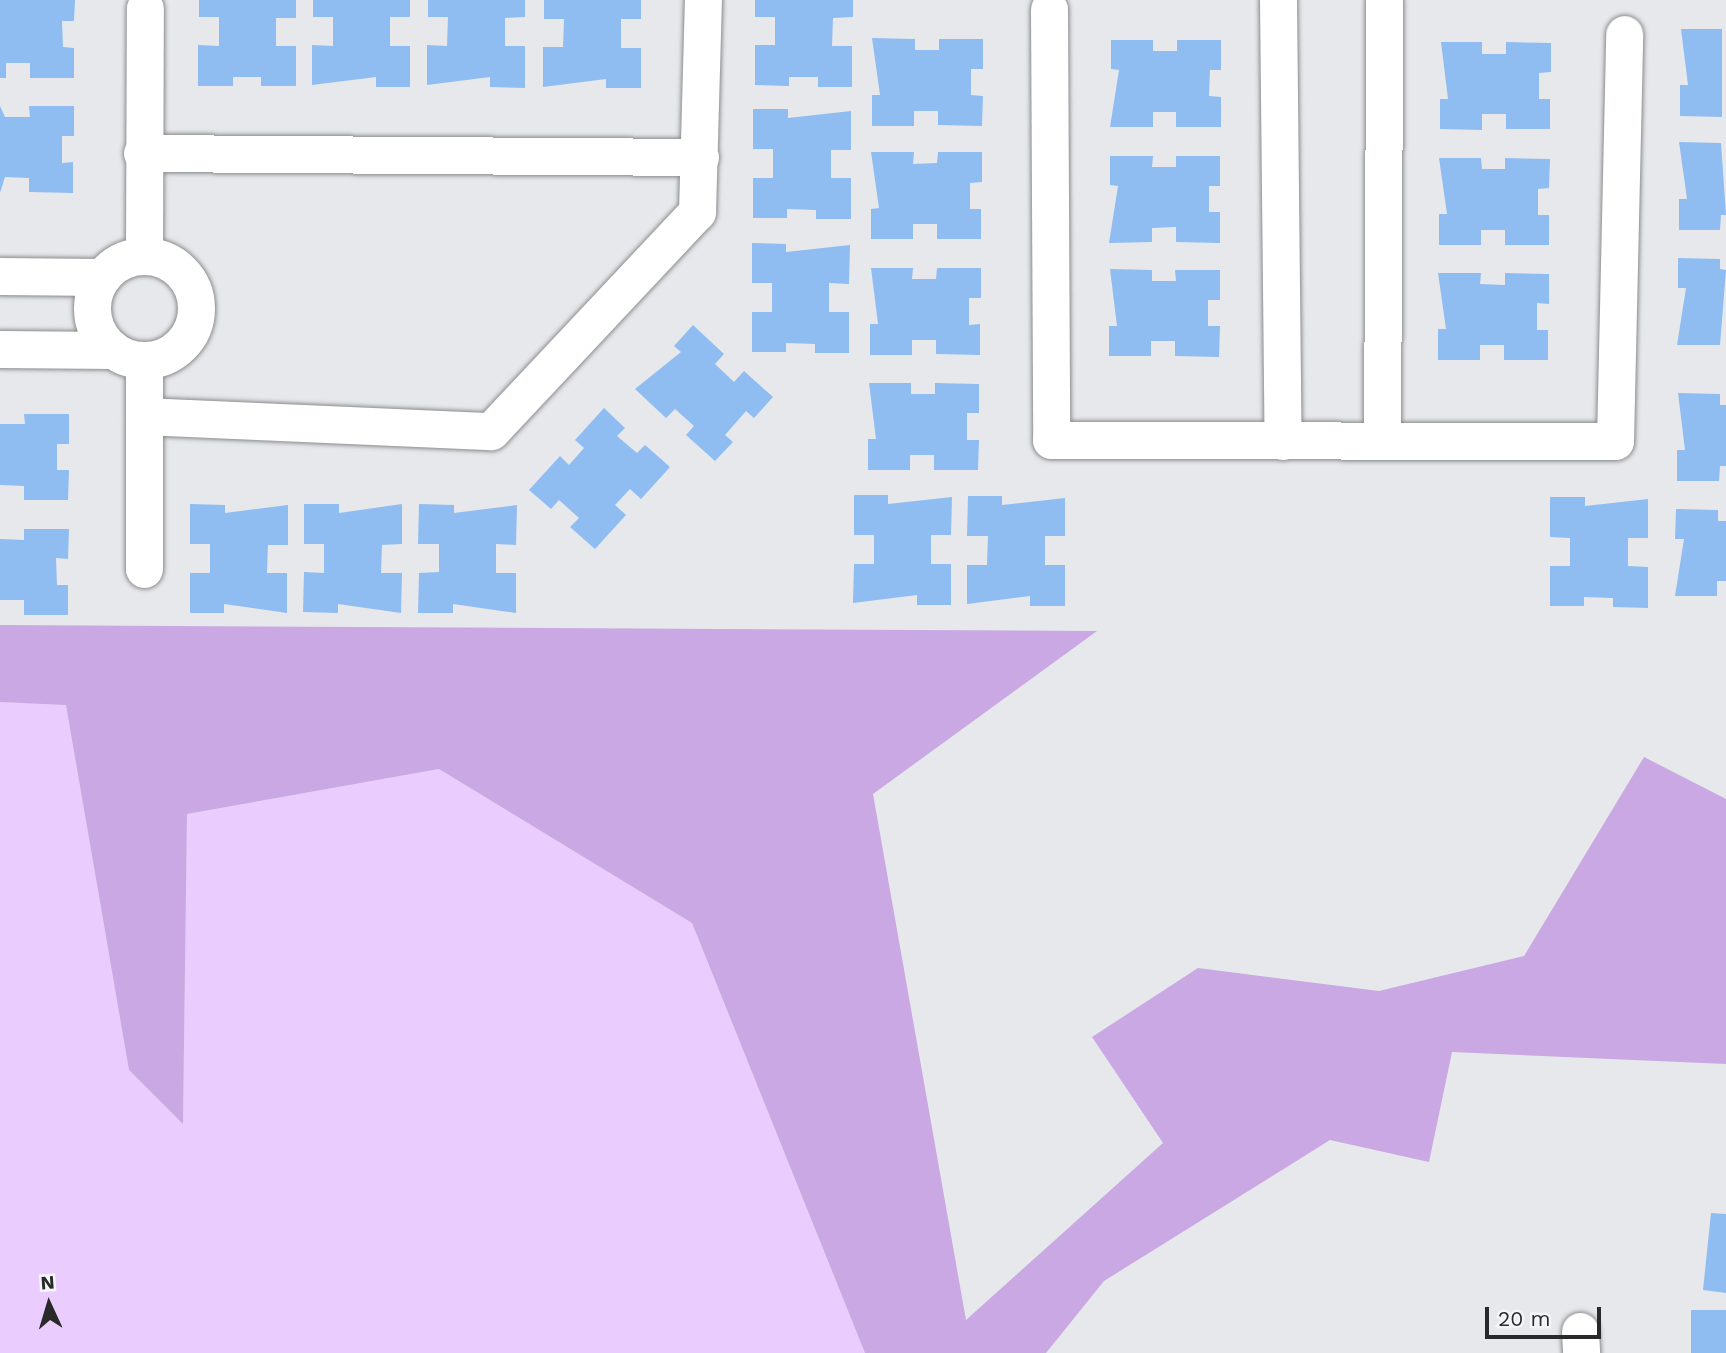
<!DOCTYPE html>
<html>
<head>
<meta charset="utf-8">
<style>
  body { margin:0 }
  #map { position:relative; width:1726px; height:1353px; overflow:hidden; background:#e7e8eb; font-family:"Work Sans",sans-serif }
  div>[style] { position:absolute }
  .green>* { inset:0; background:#eacdfe }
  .forest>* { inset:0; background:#caa8e3 }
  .building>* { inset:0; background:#8fbdf2; transform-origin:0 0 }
  .roads { filter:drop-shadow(0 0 2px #8b8c8f) drop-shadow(0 0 2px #8b8c8f) }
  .street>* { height:37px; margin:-18.5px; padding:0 18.5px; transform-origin:18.5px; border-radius:18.5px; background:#fff }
  .street>.ring { margin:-18.5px; padding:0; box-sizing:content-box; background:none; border:37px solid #fff; border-radius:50% }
  span { translate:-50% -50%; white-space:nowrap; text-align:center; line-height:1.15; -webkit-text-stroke:5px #f4f5f9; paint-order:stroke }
  .north { position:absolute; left:14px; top:1269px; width:70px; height:70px; -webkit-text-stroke:5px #f4f5f9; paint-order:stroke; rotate:356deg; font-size:19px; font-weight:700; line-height:28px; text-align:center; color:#29292a }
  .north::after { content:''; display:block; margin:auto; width:24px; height:32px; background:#29292a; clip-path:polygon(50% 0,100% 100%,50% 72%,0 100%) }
  .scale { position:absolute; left:1485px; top:1307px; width:116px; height:32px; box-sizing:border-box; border:4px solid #29292a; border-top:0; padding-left:9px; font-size:21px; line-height:24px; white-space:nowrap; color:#29292a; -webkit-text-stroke:5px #f4f5f9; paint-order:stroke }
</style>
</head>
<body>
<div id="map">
  <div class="green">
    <i style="clip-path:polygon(0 702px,66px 704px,129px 1070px,183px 1123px,187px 814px,439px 769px,692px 923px,865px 1353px,0 1353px)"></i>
  </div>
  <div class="forest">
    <i style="clip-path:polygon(0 625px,1097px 631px,873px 794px,966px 1320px,1163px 1143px,1092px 1037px,1198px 968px,1379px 991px,1524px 956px,1644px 757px,1726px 799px,1726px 1064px,1452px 1052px,1429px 1162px,1330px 1140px,1104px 1281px,1046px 1353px,865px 1353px,692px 923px,439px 769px,187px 814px,183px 1124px,129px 1070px,66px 705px,0 702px)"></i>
  </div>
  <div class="building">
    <i style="clip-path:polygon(0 0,75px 0,74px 21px,62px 21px,63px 47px,74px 48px,74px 78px,30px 78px,30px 63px,6px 63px,6px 78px,0 78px)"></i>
    <i style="clip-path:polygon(199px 0,296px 0,296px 18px,276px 18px,276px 46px,296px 46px,296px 86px,261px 86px,261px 77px,233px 77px,233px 86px,198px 86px,198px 45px,219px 46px,219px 17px,199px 17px)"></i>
    <i style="clip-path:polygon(313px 0,410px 0,410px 17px,390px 17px,390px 46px,410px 46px,410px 87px,376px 87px,376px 77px,312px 85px,312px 45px,333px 46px,333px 17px,313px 17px)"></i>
    <i style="clip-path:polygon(428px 0,525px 0,525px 17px,505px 18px,505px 46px,525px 46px,525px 88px,490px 87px,490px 77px,427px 85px,427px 45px,447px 46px,448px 17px,428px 17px)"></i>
    <i style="clip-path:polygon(544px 0,641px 0,641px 19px,621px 19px,621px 48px,641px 48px,641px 88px,606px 88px,606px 79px,543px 87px,543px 47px,563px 47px,564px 19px,544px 19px)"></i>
    <i style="clip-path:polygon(755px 0,853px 0,853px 17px,833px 18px,832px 46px,852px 46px,852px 87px,818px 87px,818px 77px,789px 77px,789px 86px,755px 85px,755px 45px,775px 45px,775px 17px,755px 17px)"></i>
    <i style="clip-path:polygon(1681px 29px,1722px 29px,1722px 117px,1680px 116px,1680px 85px,1688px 85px)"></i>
    <i style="clip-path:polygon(872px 38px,915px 39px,915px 50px,939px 50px,939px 39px,983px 39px,983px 69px,971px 69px,971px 95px,983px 96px,982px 126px,938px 125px,938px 111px,914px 111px,914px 126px,872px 126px,872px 95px,880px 95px)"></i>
    <i style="clip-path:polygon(1111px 40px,1153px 40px,1153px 51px,1177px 51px,1177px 40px,1221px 40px,1221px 70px,1210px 70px,1209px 96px,1221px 97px,1221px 127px,1176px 127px,1176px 112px,1153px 112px,1153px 127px,1110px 127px,1119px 70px,1111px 69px)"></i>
    <i style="clip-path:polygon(1441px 42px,1482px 42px,1482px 54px,1506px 54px,1506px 42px,1551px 43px,1551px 72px,1539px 73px,1539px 99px,1550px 99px,1550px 129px,1506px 129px,1506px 114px,1482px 114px,1482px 130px,1440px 129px,1440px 99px,1448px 99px)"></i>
    <i style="clip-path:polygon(0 106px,5px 117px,30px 117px,29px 106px,74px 106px,74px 136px,62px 136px,62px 163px,73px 162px,73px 193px,29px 192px,29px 178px,5px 177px,0 193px)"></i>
    <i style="clip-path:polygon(753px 109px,788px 109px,788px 118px,851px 111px,851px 150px,831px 150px,831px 178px,851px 178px,851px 219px,816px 219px,816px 210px,787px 209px,787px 218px,753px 218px,753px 178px,773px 178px,773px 149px,753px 149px)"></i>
    <i style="clip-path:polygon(1679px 142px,1721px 143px,1726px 215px,1721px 215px,1720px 230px,1679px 230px,1679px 199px,1687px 199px)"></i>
    <i style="clip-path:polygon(871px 152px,914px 152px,913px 164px,937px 163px,938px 152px,982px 152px,982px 182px,970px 183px,970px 209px,981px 209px,981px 239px,937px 239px,937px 224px,913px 224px,913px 239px,871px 239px,871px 209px,879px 208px)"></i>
    <i style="clip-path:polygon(1110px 156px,1153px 156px,1152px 167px,1176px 167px,1176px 156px,1220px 156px,1220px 186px,1209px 186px,1209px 212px,1220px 212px,1220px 243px,1176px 242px,1176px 227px,1152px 228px,1152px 242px,1109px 243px,1118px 186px,1110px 185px)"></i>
    <i style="clip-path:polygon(1439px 158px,1481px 158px,1482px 169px,1505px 169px,1505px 158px,1550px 159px,1549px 188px,1538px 189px,1538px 215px,1549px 215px,1549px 245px,1505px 245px,1505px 230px,1481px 230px,1481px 245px,1439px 245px,1439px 214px,1447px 214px)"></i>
    <i style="clip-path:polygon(752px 243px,786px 244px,786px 252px,850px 245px,849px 284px,829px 283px,829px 312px,849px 312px,849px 353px,815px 353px,815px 344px,786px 343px,786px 352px,752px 352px,752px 312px,772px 312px,772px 283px,752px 283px)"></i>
    <i style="clip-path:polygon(1678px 258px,1720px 259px,1720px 269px,1726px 270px,1720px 345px,1677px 345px,1686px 288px,1678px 288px)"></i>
    <i style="clip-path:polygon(871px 268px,913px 268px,912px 279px,936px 279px,937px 268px,981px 268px,981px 298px,969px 298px,969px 325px,980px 324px,980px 355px,936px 354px,936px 340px,912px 340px,912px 355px,870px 355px,870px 324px,878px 324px)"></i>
    <i style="clip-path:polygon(1110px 269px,1152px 270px,1152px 281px,1176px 281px,1175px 270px,1220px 270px,1220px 300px,1208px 300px,1208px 326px,1220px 326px,1219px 357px,1175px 356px,1175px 341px,1151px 341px,1151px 356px,1109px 356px,1109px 326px,1117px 326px)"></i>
    <i style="clip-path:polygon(1438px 273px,1481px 273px,1480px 284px,1505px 285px,1505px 273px,1549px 274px,1549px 304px,1537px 303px,1537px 330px,1548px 330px,1548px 360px,1504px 360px,1504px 345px,1480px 345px,1480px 360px,1438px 360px,1438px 329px,1446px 329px)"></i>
    <i style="clip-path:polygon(693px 325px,724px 354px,715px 364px,734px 382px,744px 371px,773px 397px,754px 418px,746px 411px,725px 435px,733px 442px,715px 461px,686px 435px,694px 426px,675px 409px,666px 418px,635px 389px,681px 352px,674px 346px)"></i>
    <i style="clip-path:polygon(869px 383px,911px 383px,911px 394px,935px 394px,935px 383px,979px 384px,979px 413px,967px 413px,967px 440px,979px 440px,978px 470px,934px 470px,934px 455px,910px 455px,910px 470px,868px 470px,868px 439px,876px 439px)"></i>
    <i style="clip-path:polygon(1678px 393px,1720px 394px,1720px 405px,1726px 405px,1726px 466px,1720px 466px,1719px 481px,1677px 481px,1677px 450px,1685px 450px)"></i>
    <i style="clip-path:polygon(604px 408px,625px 428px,617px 436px,637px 453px,645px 445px,670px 467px,641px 499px,630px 489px,615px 505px,626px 515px,595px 549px,570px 527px,579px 518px,559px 500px,551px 509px,529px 490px,560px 456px,569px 465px,584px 448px,575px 440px)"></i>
    <i style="clip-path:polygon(24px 414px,69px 414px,69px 444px,57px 444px,57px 470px,69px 470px,68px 500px,24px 500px,24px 486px,0 485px,0 424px,25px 424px)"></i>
    <i style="clip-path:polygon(854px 495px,888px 495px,888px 504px,952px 497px,951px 535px,931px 535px,931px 564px,951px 564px,951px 605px,917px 605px,917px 595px,853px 603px,854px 564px,874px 564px,874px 535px,854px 535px)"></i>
    <i style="clip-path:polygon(968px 496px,1002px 496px,1002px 505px,1065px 498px,1065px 536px,1045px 536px,1045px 565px,1065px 565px,1065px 606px,1030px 606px,1030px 596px,967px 604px,967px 565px,987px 565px,988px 536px,967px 536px)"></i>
    <i style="clip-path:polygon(1550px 497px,1585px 497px,1585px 506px,1648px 499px,1648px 538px,1628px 538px,1628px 566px,1648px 567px,1648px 608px,1613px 607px,1613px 598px,1584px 597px,1584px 606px,1550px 606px,1550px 566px,1570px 566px,1570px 538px,1550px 537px)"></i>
    <i style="clip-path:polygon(190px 504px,225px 505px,225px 513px,288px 505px,288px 545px,268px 545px,267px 573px,287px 573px,287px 613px,224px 604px,224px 613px,190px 613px,190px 573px,210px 573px,210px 544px,190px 544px)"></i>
    <i style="clip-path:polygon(304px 504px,339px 504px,339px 513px,402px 504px,402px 544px,382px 545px,381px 573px,402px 573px,401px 613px,338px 604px,338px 613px,303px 612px,304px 572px,324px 573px,324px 544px,304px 544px)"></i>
    <i style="clip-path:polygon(419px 504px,454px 505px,454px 513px,517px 505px,516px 545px,496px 544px,496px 573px,516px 573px,516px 613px,453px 604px,453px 613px,418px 613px,419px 573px,439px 572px,439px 544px,418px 544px)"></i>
    <i style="clip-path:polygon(1676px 509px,1718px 510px,1718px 521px,1726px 521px,1726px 581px,1717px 581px,1717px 596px,1675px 596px,1684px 539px,1675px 539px)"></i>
    <i style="clip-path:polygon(24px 529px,69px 529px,68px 559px,56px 558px,57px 585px,68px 585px,68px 615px,24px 615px,24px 600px,0 600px,0 539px,24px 540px)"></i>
    <i style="clip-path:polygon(1711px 1213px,1726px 1214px,1726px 1293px,1703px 1290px)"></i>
    <i style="left:1726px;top:1310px;width:43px;height:35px;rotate:90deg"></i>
  </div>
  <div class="roads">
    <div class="street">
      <i style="left:1278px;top:0;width:441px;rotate:89.4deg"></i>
      <i style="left:1049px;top:9px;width:431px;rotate:89.7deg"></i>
      <i style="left:1051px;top:440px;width:564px;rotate:0.1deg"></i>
      <i style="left:1615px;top:441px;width:407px;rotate:-88.7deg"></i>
      <i style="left:142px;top:153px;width:558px;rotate:0.41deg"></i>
      <i class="ring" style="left:92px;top:256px;width:67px;height:67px"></i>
      <i style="left:144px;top:256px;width:248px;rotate:-89.8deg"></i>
      <i style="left:0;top:276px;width:102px;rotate:0.6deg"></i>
      <i style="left:0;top:349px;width:113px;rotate:0.5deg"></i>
      <i style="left:144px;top:416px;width:347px;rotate:2.5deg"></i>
      <i style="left:491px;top:431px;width:301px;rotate:-46.8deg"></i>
      <i style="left:697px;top:212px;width:212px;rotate:-88.4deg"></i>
      <i style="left:1382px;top:441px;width:441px;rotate:-89.7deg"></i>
      <i style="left:144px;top:569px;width:209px;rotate:-90deg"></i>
      <i style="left:1580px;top:1331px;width:22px;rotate:87deg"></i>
    </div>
  </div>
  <div class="north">N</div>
  <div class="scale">20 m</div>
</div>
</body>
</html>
